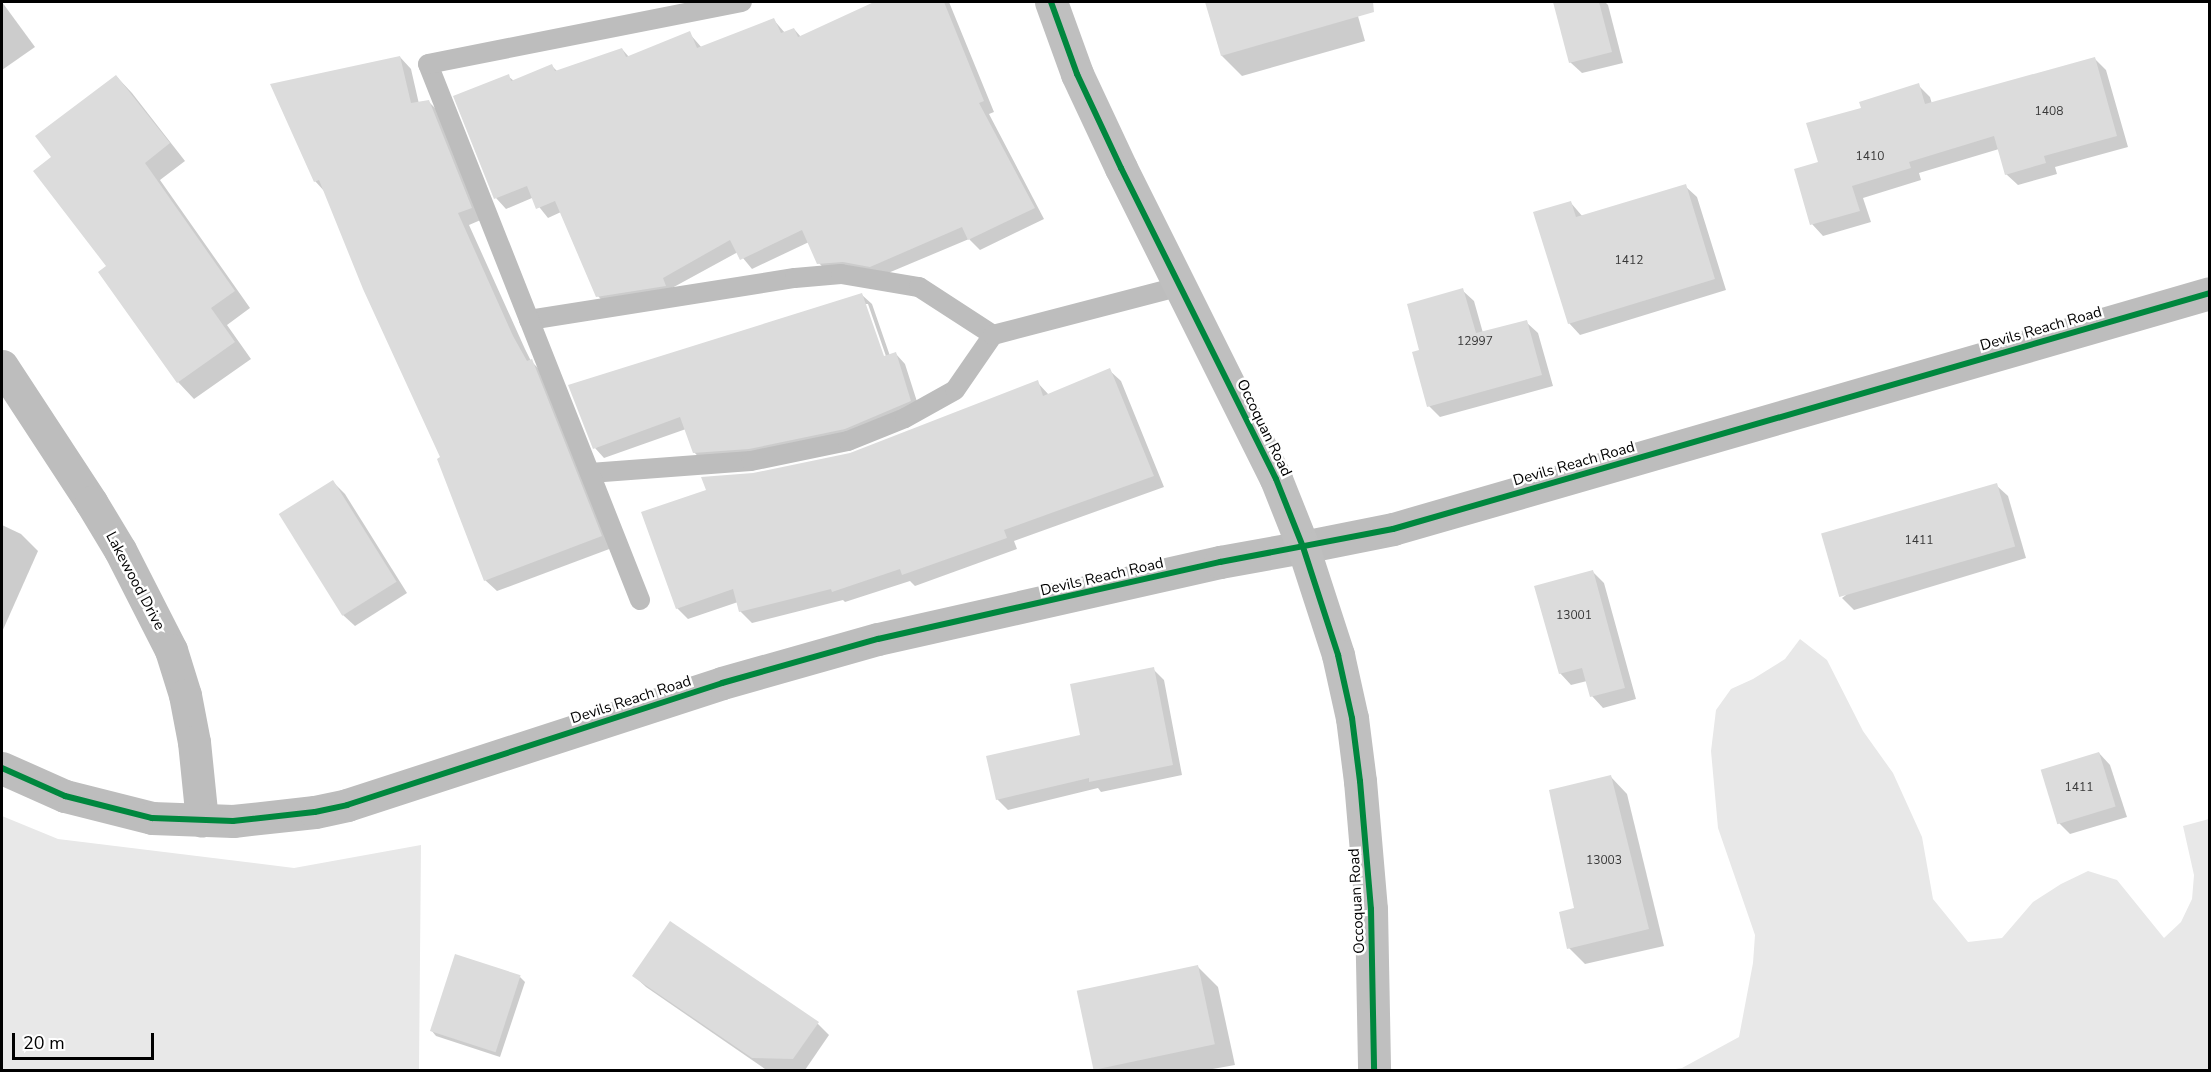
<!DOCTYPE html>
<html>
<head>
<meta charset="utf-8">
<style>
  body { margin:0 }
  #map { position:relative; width:2211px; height:1072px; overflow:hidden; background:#fff; font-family:"Nunito Sans",sans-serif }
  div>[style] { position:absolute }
  .green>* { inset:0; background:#e8e8e8 }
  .shadow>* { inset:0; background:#0003 }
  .building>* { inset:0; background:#dcdcdc; transform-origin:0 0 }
  .service>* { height:20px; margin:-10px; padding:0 10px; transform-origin:10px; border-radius:10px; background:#bdbdbd }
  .minor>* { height:33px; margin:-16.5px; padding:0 16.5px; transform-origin:16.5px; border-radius:16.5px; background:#bdbdbd }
  .tertiary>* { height:33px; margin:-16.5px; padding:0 16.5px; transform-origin:16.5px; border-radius:16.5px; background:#bdbdbd }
  .secondary>* { height:33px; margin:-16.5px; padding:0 16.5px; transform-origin:16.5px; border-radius:16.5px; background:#bfbfbf }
  .cycleway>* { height:6px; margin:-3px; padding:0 3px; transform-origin:3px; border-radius:3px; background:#00873e }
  span { translate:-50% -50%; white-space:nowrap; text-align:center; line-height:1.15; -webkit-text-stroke:5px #fff; paint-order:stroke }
  .number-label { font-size:12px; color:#373737 }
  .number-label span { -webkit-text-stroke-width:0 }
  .street-label { font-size:15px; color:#000 }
  .frame { position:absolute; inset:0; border:3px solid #000; pointer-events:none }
  .scale { position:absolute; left:12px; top:1033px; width:142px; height:27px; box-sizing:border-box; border:3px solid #000; border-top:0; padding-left:8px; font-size:18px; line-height:21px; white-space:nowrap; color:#000; -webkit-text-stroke:4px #fff; paint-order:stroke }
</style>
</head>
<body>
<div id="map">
  <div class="green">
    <i style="clip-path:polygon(1800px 639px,1827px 660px,1863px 731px,1893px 773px,1922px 837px,1933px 899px,1968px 942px,2002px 938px,2033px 902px,2061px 884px,2088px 871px,2117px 880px,2164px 938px,2181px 922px,2192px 899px,2194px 875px,2183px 826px,2209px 819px,2209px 1070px,1669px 1070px,1682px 1068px,1739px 1037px,1753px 963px,1755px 935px,1718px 828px,1711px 751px,1716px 710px,1731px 689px,1753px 679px,1785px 659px)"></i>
    <i style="clip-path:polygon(2px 816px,58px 839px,294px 868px,421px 845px,419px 1070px,2px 1070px)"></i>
  </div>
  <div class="shadow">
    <i style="clip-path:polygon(2px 2px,35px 47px,2px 70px)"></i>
    <i style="clip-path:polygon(912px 2px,949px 2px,994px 112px,989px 114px,1044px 219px,980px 250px,969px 239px,881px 276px,829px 274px,819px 263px,809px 242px,752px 269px,738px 252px,672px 288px,608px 307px,598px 296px,561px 212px,548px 218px,532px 198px,506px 209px,496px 198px,508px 76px,514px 81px,552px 66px,558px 72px,622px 49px,629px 57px,689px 33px,702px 48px,773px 19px,785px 33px,794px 29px,801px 37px,867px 19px)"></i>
    <i style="clip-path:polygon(1206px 2px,1354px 2px,1365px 41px,1242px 76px,1222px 56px)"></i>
    <i style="clip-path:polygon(1565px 2px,1605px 2px,1608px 5px,1623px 63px,1582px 73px,1570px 62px,1556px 4px)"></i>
    <i style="clip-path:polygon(400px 57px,411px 69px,419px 104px,429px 102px,441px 114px,483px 219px,469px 225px,525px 349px,531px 361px,543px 373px,612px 548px,497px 591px,485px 580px,442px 458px,325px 192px,315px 181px)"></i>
    <i style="clip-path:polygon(2094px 58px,2106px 70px,2128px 147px,2055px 167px,2057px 174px,2018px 185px,2006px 174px,1999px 149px,1919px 173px,1921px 180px,1863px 198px,1871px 222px,1823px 236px,1812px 224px,1820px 163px,1862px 109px,1918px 85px,1930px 97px,1932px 104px)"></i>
    <i style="clip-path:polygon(116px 76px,132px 93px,185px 161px,160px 180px,250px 308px,227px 325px,251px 359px,194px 399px,178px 382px,109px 266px,53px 157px)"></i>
    <i style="clip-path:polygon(1685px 186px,1697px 197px,1726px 290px,1580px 335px,1569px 323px,1571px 203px,1583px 217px)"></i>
    <i style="clip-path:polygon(1462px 290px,1474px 301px,1483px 333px,1526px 322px,1538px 333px,1553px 386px,1440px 417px,1429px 406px,1421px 351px)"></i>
    <i style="clip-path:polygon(evenodd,862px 295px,872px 304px,890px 356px,896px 354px,905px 364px,920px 411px,855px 439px,704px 463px,694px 452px,686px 429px,604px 458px,595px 448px,862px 295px,865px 304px,868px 304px,888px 362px,885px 363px,865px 304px)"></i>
    <i style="clip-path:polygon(1109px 370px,1121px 381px,1164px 487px,1014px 541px,1017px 549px,915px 586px,910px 581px,845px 602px,843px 600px,752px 623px,740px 611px,738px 602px,688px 619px,677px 608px,754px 474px,851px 454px,1037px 382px,1049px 395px)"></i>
    <i style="clip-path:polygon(333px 482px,345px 494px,407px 593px,355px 626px,343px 615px)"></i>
    <i style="clip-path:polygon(1996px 485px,2008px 496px,2026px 558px,1854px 610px,1842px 598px)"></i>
    <i style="clip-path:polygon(2px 525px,21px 534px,38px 551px,2px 632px)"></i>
    <i style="clip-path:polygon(1592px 571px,1604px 583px,1636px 699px,1603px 708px,1592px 696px,1587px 681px,1571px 685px,1560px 673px)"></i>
    <i style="clip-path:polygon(1153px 669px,1164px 680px,1182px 775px,1101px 792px,1098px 788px,1008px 810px,997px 799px,1082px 736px)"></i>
    <i style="clip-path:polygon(2099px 753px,2110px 765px,2127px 817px,2070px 834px,2059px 823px)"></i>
    <i style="clip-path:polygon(1611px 777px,1627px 794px,1664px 946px,1585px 964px,1569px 948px)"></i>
    <i style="clip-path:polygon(1198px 967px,1218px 987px,1235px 1065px,1207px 1070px,1096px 1070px)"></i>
    <i style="clip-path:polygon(634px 976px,818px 1024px,829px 1035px,805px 1070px,765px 1069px,646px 987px)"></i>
    <i style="clip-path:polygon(520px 977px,525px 982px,500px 1057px,436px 1036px,431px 1030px)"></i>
  </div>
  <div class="building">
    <i style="clip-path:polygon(874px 2px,944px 2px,984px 101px,979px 103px,1035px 208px,968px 240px,962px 227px,870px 267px,843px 262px,817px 264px,802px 230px,740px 260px,730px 240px,663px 278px,666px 286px,596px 297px,555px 201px,536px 209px,527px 186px,494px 199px,453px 96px,509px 74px,511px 81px,552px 64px,555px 71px,622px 48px,626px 57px,690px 31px,697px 48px,774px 18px,781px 33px,794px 28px,798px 37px)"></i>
    <i style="clip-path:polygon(1205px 2px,1373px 2px,1374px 12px,1221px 56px)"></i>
    <i style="clip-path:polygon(1553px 2px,1599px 2px,1612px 52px,1569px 63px)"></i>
    <i style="clip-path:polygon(400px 56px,411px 103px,429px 100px,472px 208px,458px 213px,513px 336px,527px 361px,532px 359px,602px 536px,484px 581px,437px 459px,440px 457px,363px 289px,319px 180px,314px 182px,270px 84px)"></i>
    <i style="clip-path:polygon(2095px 57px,2117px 136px,2044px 156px,2046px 163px,2005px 175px,1994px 136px,1909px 162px,1911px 168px,1852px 186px,1860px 211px,1810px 225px,1794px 169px,1818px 162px,1806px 123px,1861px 108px,1859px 102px,1919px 83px,1925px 104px)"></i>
    <i style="clip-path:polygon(116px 75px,170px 143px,145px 163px,235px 291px,211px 308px,235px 342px,177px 383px,98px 272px,106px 266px,33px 171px,51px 157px,35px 136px)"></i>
    <i style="clip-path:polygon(1686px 184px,1715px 279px,1568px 324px,1533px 212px,1571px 201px,1576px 217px)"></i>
    <i style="clip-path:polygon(1463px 288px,1476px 333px,1527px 320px,1542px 375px,1427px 407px,1412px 352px,1419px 350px,1407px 304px)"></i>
    <i style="clip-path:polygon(862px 293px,884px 356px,896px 352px,911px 401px,845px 429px,749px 449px,693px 453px,680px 417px,593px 449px,568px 385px)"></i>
    <i style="clip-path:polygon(1110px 368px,1154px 476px,1004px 530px,1007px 538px,902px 575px,900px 569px,832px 592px,831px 589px,739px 612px,733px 589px,676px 609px,641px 512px,706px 490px,701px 477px,753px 473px,850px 453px,1038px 380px,1043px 396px)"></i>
    <i style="left:333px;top:480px;width:120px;height:64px;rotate:58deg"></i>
    <i style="left:1997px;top:483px;width:66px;height:183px;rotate:74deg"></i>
    <i style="clip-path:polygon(1593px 570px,1625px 688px,1590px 697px,1582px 668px,1559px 674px,1534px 586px)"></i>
    <i style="clip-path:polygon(1154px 667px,1173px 765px,1089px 782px,1089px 778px,996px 800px,986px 756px,1080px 735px,1070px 684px)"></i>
    <i style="left:2099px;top:752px;width:57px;height:61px;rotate:73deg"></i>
    <i style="clip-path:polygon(1611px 775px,1649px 929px,1567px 949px,1559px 912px,1574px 908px,1549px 790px)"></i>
    <i style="clip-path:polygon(670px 921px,819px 1022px,793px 1059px,752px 1058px,632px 976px)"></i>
    <i style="left:455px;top:954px;width:69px;height:81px;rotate:18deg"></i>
    <i style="left:1198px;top:965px;width:81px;height:124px;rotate:78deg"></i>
  </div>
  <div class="service">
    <i style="left:529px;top:320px;width:269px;rotate:-9deg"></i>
    <i style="left:795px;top:278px;width:46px;rotate:-5deg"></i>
    <i style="left:841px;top:274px;width:79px;rotate:9.5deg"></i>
    <i style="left:919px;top:287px;width:88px;rotate:33deg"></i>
    <i style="left:590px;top:473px;width:161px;rotate:-4.3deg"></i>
    <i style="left:751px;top:461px;width:99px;rotate:-11.7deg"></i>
    <i style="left:848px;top:441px;width:61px;rotate:-22deg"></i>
    <i style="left:905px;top:418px;width:57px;rotate:-29.2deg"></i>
    <i style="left:955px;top:390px;width:67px;rotate:-55.4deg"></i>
    <i style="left:993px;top:335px;width:194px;rotate:-14.6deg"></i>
    <i style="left:640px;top:600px;width:576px;rotate:-111.58deg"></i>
    <i style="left:428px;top:64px;width:320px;rotate:-11.2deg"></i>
  </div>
  <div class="minor">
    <i style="left:2px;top:366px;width:163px;rotate:56.8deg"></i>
    <i style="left:91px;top:502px;width:56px;rotate:58.9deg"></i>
    <i style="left:120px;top:550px;width:112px;rotate:63deg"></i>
    <i style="left:171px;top:650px;width:47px;rotate:72.7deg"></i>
    <i style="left:185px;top:695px;width:48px;rotate:79.2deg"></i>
    <i style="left:194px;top:742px;width:79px;rotate:84.2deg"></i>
    <i style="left:2px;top:768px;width:69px;rotate:24deg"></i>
    <i style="left:65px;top:796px;width:90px;rotate:14.2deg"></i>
    <i style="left:152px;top:818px;width:81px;rotate:2.1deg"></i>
    <i style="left:233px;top:821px;width:82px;rotate:-6.3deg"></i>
    <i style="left:315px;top:812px;width:33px;rotate:-12deg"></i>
    <i style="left:347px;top:805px;width:394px;rotate:-18deg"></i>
    <i style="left:722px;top:683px;width:162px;rotate:-15.8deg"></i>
    <i style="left:878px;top:639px;width:351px;rotate:-12.7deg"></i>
    <i style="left:1220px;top:562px;width:84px;rotate:-10.2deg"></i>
  </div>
  <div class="tertiary">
    <i style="left:1303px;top:547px;width:92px;rotate:-11.3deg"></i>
    <i style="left:1393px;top:529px;width:850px;rotate:-16.11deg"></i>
  </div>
  <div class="secondary">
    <i style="left:1051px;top:2px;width:77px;rotate:70.1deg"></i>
    <i style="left:1077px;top:74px;width:104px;rotate:64.9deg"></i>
    <i style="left:1121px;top:168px;width:347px;rotate:63.5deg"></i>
    <i style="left:1276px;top:479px;width:73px;rotate:68.3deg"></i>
    <i style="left:1303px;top:547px;width:114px;rotate:72deg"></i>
    <i style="left:1338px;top:655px;width:65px;rotate:77.5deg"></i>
    <i style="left:1352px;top:718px;width:64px;rotate:82.8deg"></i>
    <i style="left:1360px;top:781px;width:128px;rotate:85.1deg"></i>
    <i style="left:1371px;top:909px;width:161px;rotate:88.9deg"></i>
  </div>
  <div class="cycleway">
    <i style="left:1051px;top:2px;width:77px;rotate:70.1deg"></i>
    <i style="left:1077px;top:74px;width:104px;rotate:64.9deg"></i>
    <i style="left:1121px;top:168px;width:347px;rotate:63.5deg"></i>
    <i style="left:1276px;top:479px;width:73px;rotate:68.3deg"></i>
    <i style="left:1303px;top:547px;width:114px;rotate:72deg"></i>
    <i style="left:1338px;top:655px;width:65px;rotate:77.5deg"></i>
    <i style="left:1352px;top:718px;width:64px;rotate:82.8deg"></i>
    <i style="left:1360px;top:781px;width:128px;rotate:85.1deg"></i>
    <i style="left:1371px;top:909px;width:161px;rotate:88.9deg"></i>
    <i style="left:2px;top:768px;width:69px;rotate:24deg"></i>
    <i style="left:65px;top:796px;width:90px;rotate:14.2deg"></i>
    <i style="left:152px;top:818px;width:81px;rotate:2.1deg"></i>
    <i style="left:233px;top:821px;width:82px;rotate:-6.3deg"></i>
    <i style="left:315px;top:812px;width:33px;rotate:-12deg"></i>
    <i style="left:347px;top:805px;width:394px;rotate:-18deg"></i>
    <i style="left:722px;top:683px;width:162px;rotate:-15.8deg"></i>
    <i style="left:878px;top:639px;width:351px;rotate:-12.7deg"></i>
    <i style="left:1220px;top:562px;width:176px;rotate:-10.8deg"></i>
    <i style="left:1393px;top:529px;width:850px;rotate:-16.11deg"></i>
  </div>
  <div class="number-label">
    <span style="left:2049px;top:112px">1408</span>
    <span style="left:1870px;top:157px">1410</span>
    <span style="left:1629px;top:261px">1412</span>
    <span style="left:1475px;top:342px">12997</span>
    <span style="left:1919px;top:541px">1411</span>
    <span style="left:1574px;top:616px">13001</span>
    <span style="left:2079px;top:788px">1411</span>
    <span style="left:1604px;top:861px">13003</span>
  </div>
  <div class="street-label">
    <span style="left:2041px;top:329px;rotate:-16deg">Devils Reach Road</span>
    <span style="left:1264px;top:428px;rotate:64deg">Occoquan Road</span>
    <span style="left:1574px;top:464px;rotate:-16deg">Devils Reach Road</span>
    <span style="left:1102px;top:577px;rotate:-13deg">Devils Reach Road</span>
    <span style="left:135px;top:581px;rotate:62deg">Lakewood Drive</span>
    <span style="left:631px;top:700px;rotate:-18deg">Devils Reach Road</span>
    <span style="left:1357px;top:901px;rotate:-93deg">Occoquan Road</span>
  </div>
  <div class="frame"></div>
  <div class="scale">20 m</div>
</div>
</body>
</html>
